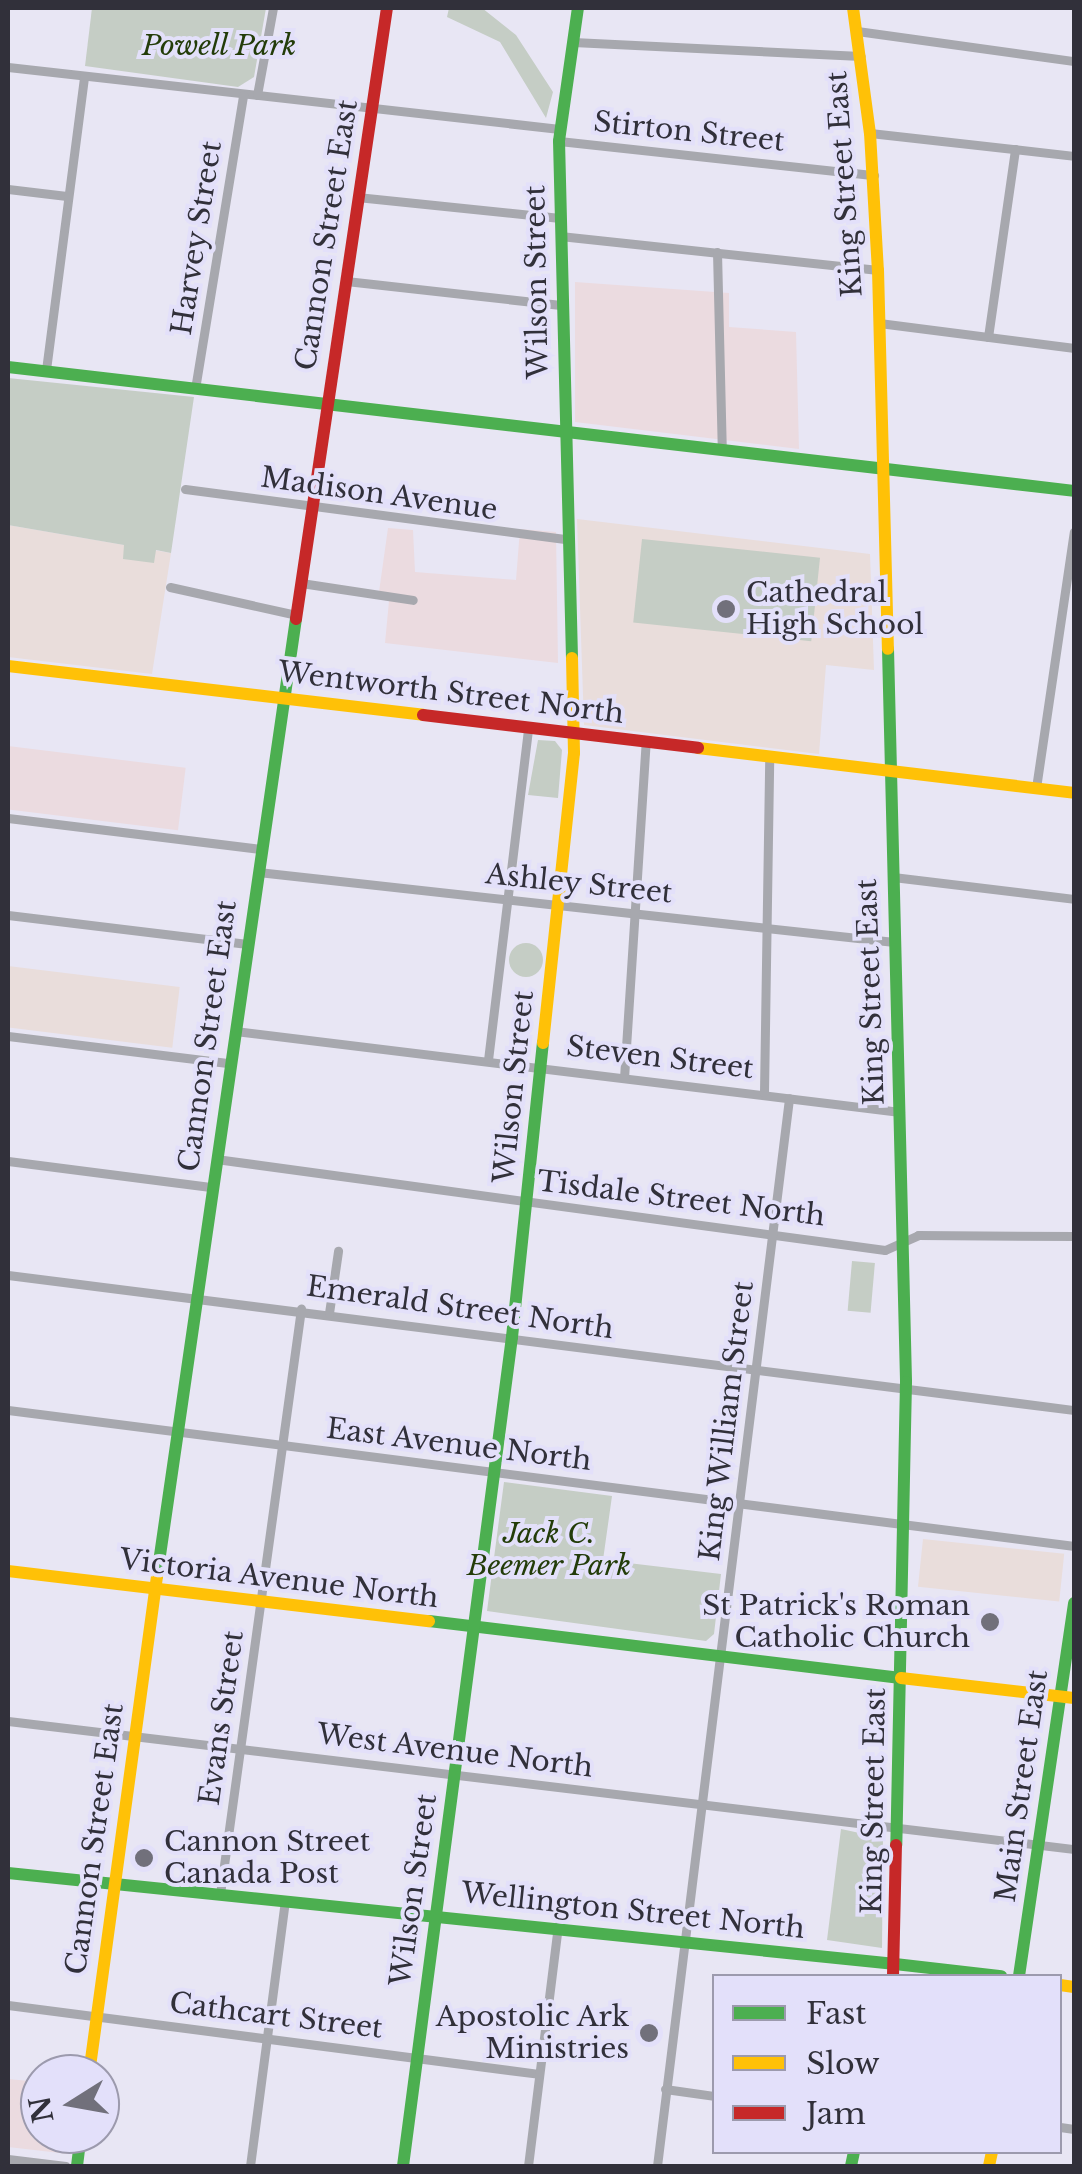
<!DOCTYPE html>
<html>
<head>
<meta charset="utf-8">
<style>
  body { margin:0 }
  #map { position:relative; width:1082px; height:2174px; overflow:hidden; background:#e8e6f4; font-family:"Libre Baskerville",serif }
  div>[style] { position:absolute }
  .industrial>* { inset:0; background:#ebdbe0; transform-origin:0 0 }
  .education>* { inset:0; background:#e9dddb; transform-origin:0 0 }
  .green>* { inset:0; background:#c5cdc5; transform-origin:0 0 }
  .round { border-radius:50% }
  .street>* { height:9px; margin:-4.5px; padding:0 4.5px; transform-origin:4.5px; border-radius:4.5px; background:#a7a8ae }
  .fast>* { height:12px; margin:-6px; padding:0 6px; transform-origin:6px; border-radius:6px; background:#4caf50 }
  .slow>* { height:12px; margin:-6px; padding:0 6px; transform-origin:6px; border-radius:6px; background:#ffc107 }
  .jam>* { height:12px; margin:-6px; padding:0 6px; transform-origin:6px; border-radius:6px; background:#c62828 }
  .dots>* { width:28px; height:28px; translate:-50% -50%; box-sizing:border-box; border:5px solid #e3e0fa; border-radius:50% }
  span { translate:-50% -50%; white-space:nowrap; text-align:center; line-height:1.15; -webkit-text-stroke:8px #e3e0fa; paint-order:stroke }
  .park-label { font-size:28px; color:#233c09; font-style:italic }
  .street-label { font-size:28px; color:#31303a }
  .poi-label { font-size:28px; color:#31303a }
  .left { translate:0 -50%; text-align:left }
  .right { translate:-100% -50%; text-align:right }
  .frame { position:absolute; inset:0; border:10px solid #31303a; pointer-events:none }
  .legend { position:absolute; left:712px; top:1974px; width:350px; height:180px; box-sizing:border-box; background:#e3e0fa; border:2px solid #9c9aad; margin:0; padding:12px 18px; list-style:none; font-size:30px; color:#31303a }
  .legend li { display:flex; align-items:center; gap:20px; height:50px }
  .legend b { width:50px; border:2px solid #9c9aad }
  .north { position:absolute; left:20px; top:2054px; width:100px; height:100px; box-sizing:border-box; background:#e3e0fa; border:2px solid #9c9aad; border-radius:50%; rotate:259deg; font-size:28px; font-weight:700; line-height:40px; text-align:center; color:#31303a }
  .north::after { content:''; display:block; margin:auto; width:35px; height:45px; background:#71707b; clip-path:polygon(50% 0,100% 100%,50% 72%,0 100%) }
</style>
</head>
<body>
<div id="map">
  <div class="industrial">
    <i style="clip-path:polygon(575px 282px,729px 293px,729px 327px,796px 332px,799px 449px,575px 422px)"></i>
    <i style="clip-path:polygon(388px 528px,413px 530px,415px 572px,516px 580px,520px 529px,556px 532px,558px 663px,385px 643px,389px 601px,378px 599px)"></i>
    <i style="left:8px;top:746px;width:179px;height:63px;rotate:7deg"></i>
    <i style="clip-path:polygon(8px 2079px,40px 2082px,40px 2134px,72px 2134px,69px 2154px,8px 2147px)"></i>
  </div>
  <div class="education">
    <i style="clip-path:polygon(577px 519px,870px 554px,874px 670px,826px 665px,819px 754px,584px 725px)"></i>
    <i style="clip-path:polygon(8px 525px,171px 553px,152px 674px,8px 657px)"></i>
    <i style="left:8px;top:966px;width:173px;height:61px;rotate:7deg"></i>
    <i style="left:923px;top:1539px;width:142px;height:48px;rotate:6deg"></i>
  </div>
  <div class="green">
    <i style="clip-path:polygon(92px 8px,266px 8px,254px 77px,238px 87px,85px 66px)"></i>
    <i style="clip-path:polygon(449px 8px,482px 8px,516px 35px,553px 92px,546px 118px,500px 42px,447px 17px)"></i>
    <i style="clip-path:polygon(8px 378px,194px 397px,171px 553px,156px 550px,154px 563px,123px 559px,124px 545px,8px 525px)"></i>
    <i style="left:642px;top:539px;width:179px;height:84px;rotate:6deg"></i>
    <i style="clip-path:polygon(538px 740px,555px 741px,562px 750px,558px 798px,528px 795px)"></i>
    <i class="round" style="left:509px;top:943px;width:34px;height:34px"></i>
    <i style="left:852px;top:1261px;width:23px;height:50px;rotate:5deg"></i>
    <i style="clip-path:polygon(504px 1482px,612px 1496px,603px 1560px,721px 1574px,714px 1634px,706px 1641px,487px 1611px)"></i>
    <i style="clip-path:polygon(841px 1829px,883px 1838px,882px 1948px,827px 1940px)"></i>
  </div>
  <div class="street">
    <i style="left:857px;top:31px;width:219px;rotate:7.9deg"></i>
    <i style="left:573px;top:42px;width:288px;rotate:2.8deg"></i>
    <i style="left:8px;top:67px;width:555px;rotate:6.41deg"></i>
    <i style="left:257px;top:95px;width:88px;rotate:-79.6deg"></i>
    <i style="left:870px;top:133px;width:205px;rotate:6.4deg"></i>
    <i style="left:559px;top:141px;width:317px;rotate:6.2deg"></i>
    <i style="left:8px;top:189px;width:59px;rotate:6.8deg"></i>
    <i style="left:357px;top:197px;width:204px;rotate:5.9deg"></i>
    <i style="left:560px;top:236px;width:320px;rotate:6.1deg"></i>
    <i style="left:717px;top:252px;width:198px;rotate:88.6deg"></i>
    <i style="left:346px;top:281px;width:216px;rotate:6.4deg"></i>
    <i style="left:879px;top:323px;width:197px;rotate:7.3deg"></i>
    <i style="left:988px;top:337px;width:190px;rotate:-81.8deg"></i>
    <i style="left:46px;top:370px;width:296px;rotate:-82.6deg"></i>
    <i style="left:195px;top:389px;width:298px;rotate:-80.7deg"></i>
    <i style="left:185px;top:489px;width:385px;rotate:7.5deg"></i>
    <i style="left:301px;top:583px;width:113px;rotate:8.6deg"></i>
    <i style="left:170px;top:587px;width:129px;rotate:12.5deg"></i>
    <i style="left:1036px;top:788px;width:259px;rotate:-81.6deg"></i>
    <i style="left:8px;top:818px;width:256px;rotate:7deg"></i>
    <i style="left:258px;top:872px;width:640px;rotate:6.28deg"></i>
    <i style="left:893px;top:877px;width:182px;rotate:6.9deg"></i>
    <i style="left:8px;top:915px;width:241px;rotate:6.9deg"></i>
    <i style="left:235px;top:1031px;width:670px;rotate:6.94deg"></i>
    <i style="left:8px;top:1036px;width:223px;rotate:7deg"></i>
    <i style="left:488px;top:1060px;width:334px;rotate:-83.1deg"></i>
    <i style="left:624px;top:1078px;width:338px;rotate:-86.3deg"></i>
    <i style="left:764px;top:1092px;width:336px;rotate:-89.1deg"></i>
    <i style="left:216px;top:1159px;width:675px;rotate:7.75deg"></i>
    <i style="left:885px;top:1250px;width:36px;rotate:-24deg"></i>
    <i style="left:918px;top:1235px;width:156px;rotate:0.4deg"></i>
    <i style="left:8px;top:1161px;width:206px;rotate:7.3deg"></i>
    <i style="left:8px;top:1275px;width:1075px;rotate:7.22deg"></i>
    <i style="left:329px;top:1313px;width:63px;rotate:-81.7deg"></i>
    <i style="left:8px;top:1410px;width:1075px;rotate:7.27deg"></i>
    <i style="left:8px;top:1721px;width:1074px;rotate:6.85deg"></i>
    <i style="left:220px;top:1894px;width:591px;rotate:-82.12deg"></i>
    <i style="left:8px;top:2005px;width:535px;rotate:7.4deg"></i>
    <i style="left:665px;top:2089px;width:49px;rotate:8.1deg"></i>
    <i style="left:1060px;top:2127px;width:14px;rotate:8deg"></i>
    <i style="left:8px;top:2159px;width:58px;rotate:6.9deg"></i>
    <i style="left:250px;top:2166px;width:268px;rotate:-82.5deg"></i>
    <i style="left:528px;top:2166px;width:242px;rotate:-82.9deg"></i>
    <i style="left:657px;top:2166px;width:1076px;rotate:-82.95deg"></i>
  </div>
  <div class="fast">
    <i style="left:8px;top:367px;width:1073px;rotate:6.63deg"></i>
    <i style="left:888px;top:649px;width:733px;rotate:88.59deg"></i>
    <i style="left:906px;top:1382px;width:463px;rotate:91.2deg"></i>
    <i style="left:572px;top:658px;width:517px;rotate:-91.44deg"></i>
    <i style="left:559px;top:141px;width:134px;rotate:-81.9deg"></i>
    <i style="left:157px;top:1576px;width:967px;rotate:-81.74deg"></i>
    <i style="left:429px;top:1621px;width:475px;rotate:6.9deg"></i>
    <i style="left:8px;top:1873px;width:892px;rotate:5.86deg"></i>
    <i style="left:895px;top:1964px;width:107px;rotate:6.5deg"></i>
    <i style="left:1019px;top:1976px;width:377px;rotate:-81.6deg"></i>
    <i style="left:77px;top:2166px;width:32px;rotate:-83deg"></i>
    <i style="left:403px;top:2166px;width:836px;rotate:-82.51deg"></i>
    <i style="left:512px;top:1337px;width:296px;rotate:-84deg"></i>
    <i style="left:851px;top:2166px;width:14px;rotate:-78deg"></i>
  </div>
  <div class="slow">
    <i style="left:853px;top:8px;width:126px;rotate:82.3deg"></i>
    <i style="left:870px;top:133px;width:137px;rotate:86.7deg"></i>
    <i style="left:878px;top:270px;width:379px;rotate:88.5deg"></i>
    <i style="left:8px;top:666px;width:418px;rotate:6.7deg"></i>
    <i style="left:698px;top:748px;width:379px;rotate:6.8deg"></i>
    <i style="left:543px;top:1043px;width:292px;rotate:-83.9deg"></i>
    <i style="left:574px;top:753px;width:95px;rotate:-91.2deg"></i>
    <i style="left:8px;top:1571px;width:424px;rotate:6.8deg"></i>
    <i style="left:901px;top:1678px;width:174px;rotate:6.6deg"></i>
    <i style="left:1060px;top:1985px;width:14px;rotate:8deg"></i>
    <i style="left:89px;top:2074px;width:503px;rotate:-82.22deg"></i>
    <i style="left:989px;top:2166px;width:14px;rotate:-78deg"></i>
  </div>
  <div class="jam">
    <i style="left:296px;top:619px;width:618px;rotate:-81.53deg"></i>
    <i style="left:423px;top:715px;width:277px;rotate:6.8deg"></i>
    <i style="left:893px;top:1976px;width:131px;rotate:-88.7deg"></i>
  </div>
  <div class="dots">
    <i style="left:726px;top:609px;background:#71707b"></i>
    <i style="left:990px;top:1622px;background:#71707b"></i>
    <i style="left:144px;top:1858px;background:#71707b"></i>
    <i style="left:649px;top:2033px;background:#71707b"></i>
  </div>
  <div class="park-label">
    <span style="left:219px;top:46px">Powell Park</span>
    <span style="left:549px;top:1550px">Jack C.<br>Beemer Park</span>
  </div>
  <div class="street-label">
    <span style="left:689px;top:132px;rotate:6deg">Stirton Street</span>
    <span style="left:845px;top:184px;rotate:-94deg">King Street East</span>
    <span style="left:327px;top:235px;rotate:-81deg">Cannon Street East</span>
    <span style="left:197px;top:238px;rotate:-81deg">Harvey Street</span>
    <span style="left:537px;top:282px;rotate:-91deg">Wilson Street</span>
    <span style="left:379px;top:494px;rotate:8deg">Madison Avenue</span>
    <span style="left:451px;top:693px;rotate:7deg">Wentworth Street North</span>
    <span style="left:579px;top:884px;rotate:6deg">Ashley Street</span>
    <span style="left:871px;top:992px;rotate:-92deg">King Street East</span>
    <span style="left:208px;top:1036px;rotate:-82deg">Cannon Street East</span>
    <span style="left:660px;top:1058px;rotate:7deg">Steven Street</span>
    <span style="left:514px;top:1087px;rotate:-84deg">Wilson Street</span>
    <span style="left:681px;top:1199px;rotate:7deg">Tisdale Street North</span>
    <span style="left:460px;top:1308px;rotate:8deg">Emerald Street North</span>
    <span style="left:727px;top:1421px;rotate:-83deg">King William Street</span>
    <span style="left:459px;top:1445px;rotate:7deg">East Avenue North</span>
    <span style="left:279px;top:1579px;rotate:7deg">Victoria Avenue North</span>
    <span style="left:222px;top:1718px;rotate:-82deg">Evans Street</span>
    <span style="left:455px;top:1751px;rotate:7deg">West Avenue North</span>
    <span style="left:1022px;top:1786px;rotate:-82deg">Main Street East</span>
    <span style="left:874px;top:1801px;rotate:-89deg">King Street East</span>
    <span style="left:95px;top:1839px;rotate:-82deg">Cannon Street East</span>
    <span style="left:414px;top:1890px;rotate:-82deg">Wilson Street</span>
    <span style="left:633px;top:1911px;rotate:6deg">Wellington Street North</span>
    <span style="left:276px;top:2016px;rotate:7deg">Cathcart Street</span>
  </div>
  <div class="poi-label">
    <span class="left" style="left:746px;top:609px">Cathedral<br>High School</span>
    <span class="right" style="left:970px;top:1622px">St Patrick's Roman<br>Catholic Church</span>
    <span class="left" style="left:164px;top:1858px">Cannon Street<br>Canada Post</span>
    <span class="right" style="left:629px;top:2033px">Apostolic Ark<br>Ministries</span>
  </div>
  <div class="frame"></div>
  <ul class="legend">
  <li><b style="height:12px;background:#4caf50"></b>Fast</li>
  <li><b style="height:12px;background:#ffc107"></b>Slow</li>
  <li><b style="height:12px;background:#c62828"></b>Jam</li>
  </ul>
  <div class="north">N</div>
</div>
</body>
</html>
